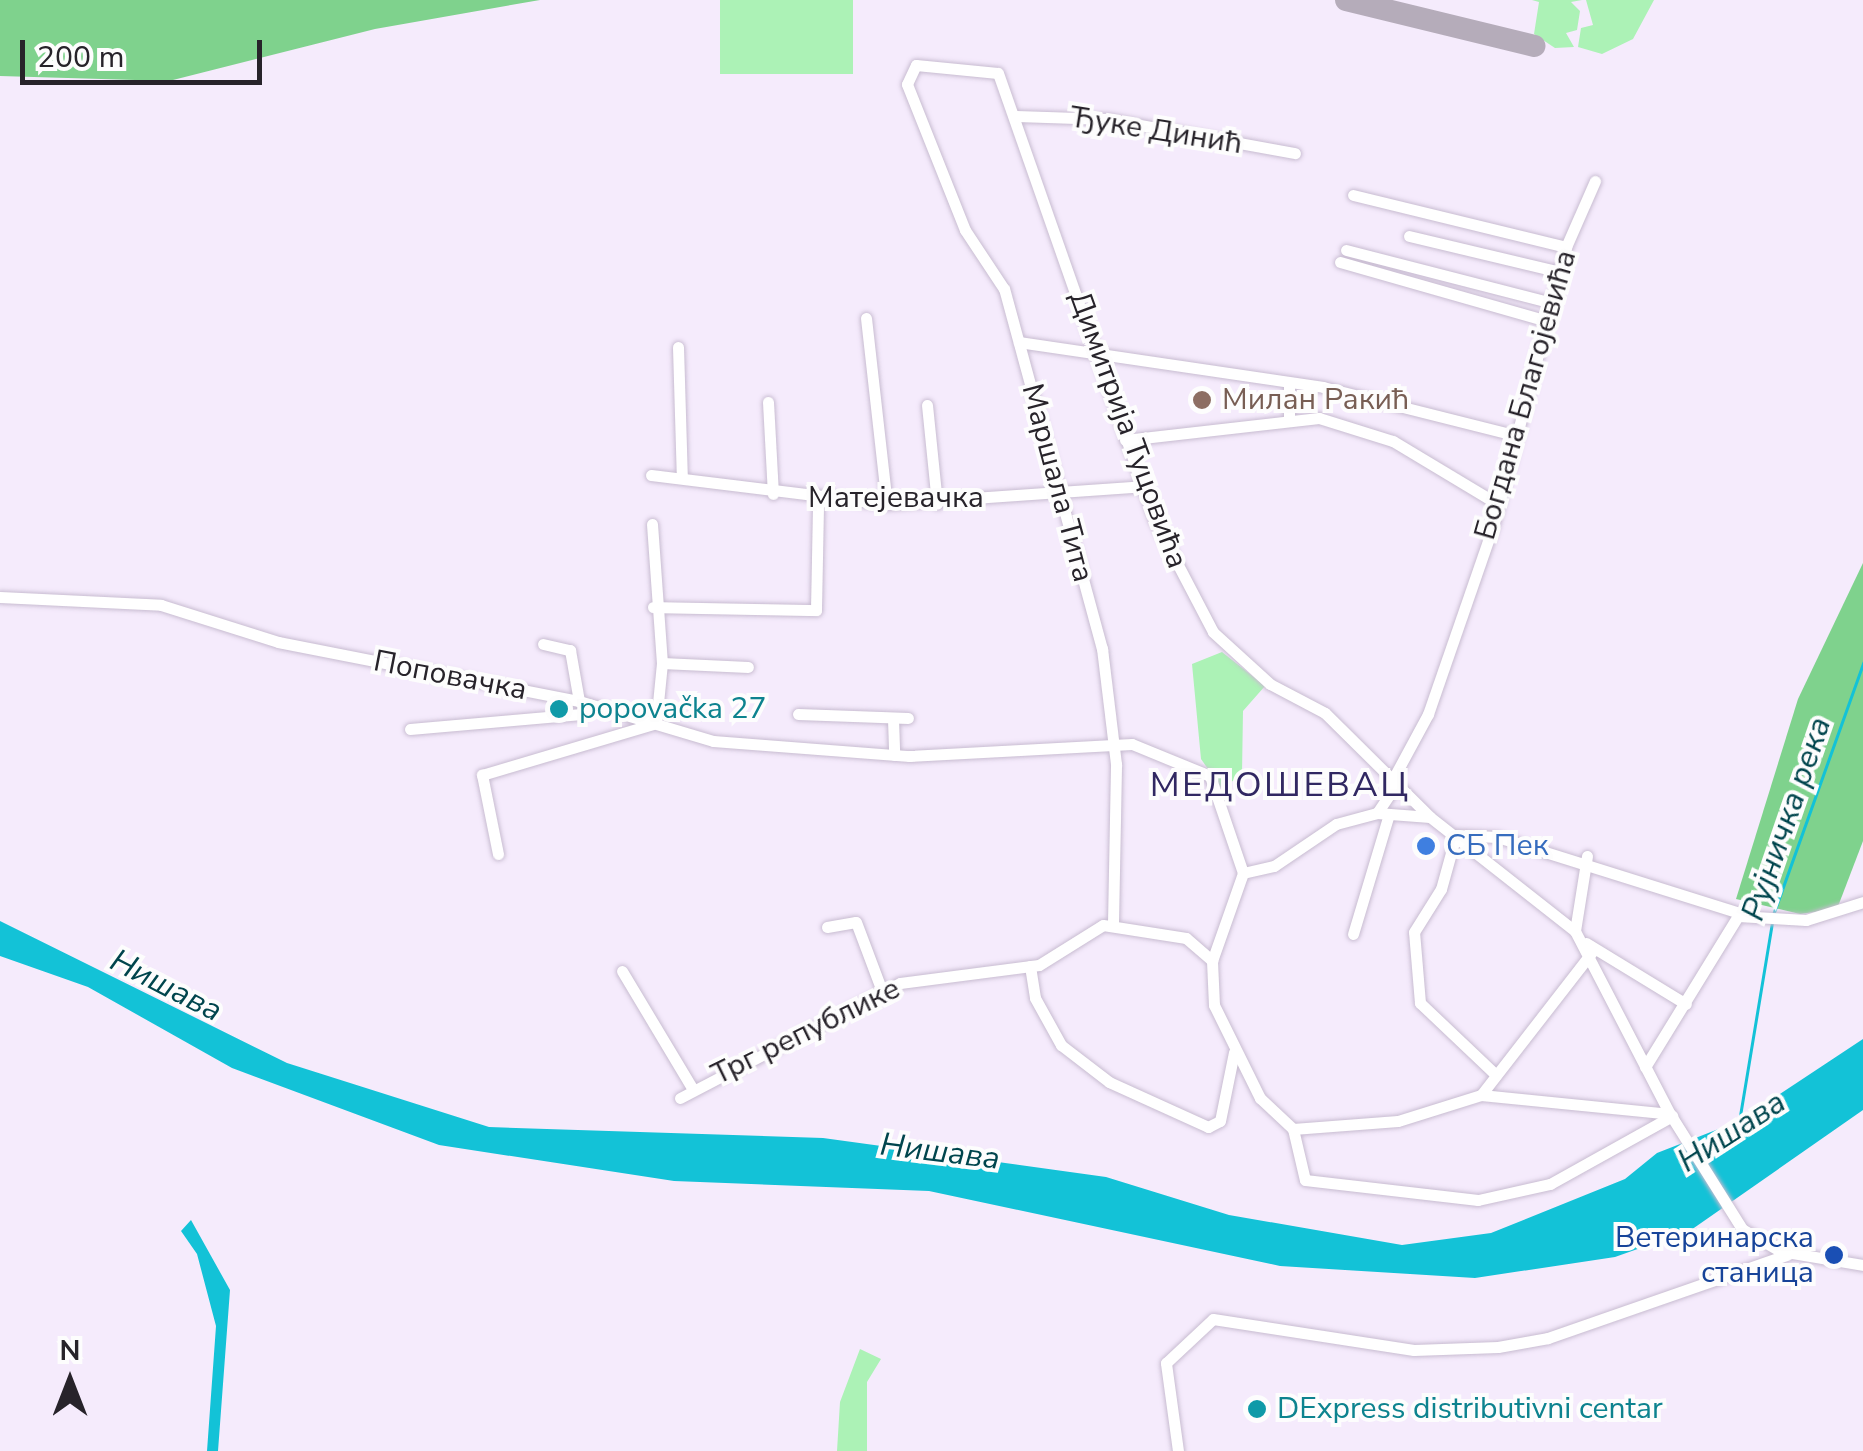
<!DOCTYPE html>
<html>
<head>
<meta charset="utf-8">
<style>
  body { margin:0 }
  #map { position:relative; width:1863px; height:1451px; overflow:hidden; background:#f5ebfc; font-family:"Nunito Sans",sans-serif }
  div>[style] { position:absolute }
  .green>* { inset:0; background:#acf2b6; transform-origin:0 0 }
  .forest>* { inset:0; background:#7fd28d }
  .water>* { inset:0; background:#13c2d7 }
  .stream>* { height:2.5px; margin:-1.25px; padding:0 1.25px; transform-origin:1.25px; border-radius:1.25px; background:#13c2d7 }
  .taxiway>* { height:22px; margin:-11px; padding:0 11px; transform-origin:11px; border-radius:11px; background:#b5acba }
  .roads { filter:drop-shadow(0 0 2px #c8bcd1) drop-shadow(0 0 2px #c8bcd1) }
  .minor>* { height:11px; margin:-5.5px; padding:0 5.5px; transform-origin:5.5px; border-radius:5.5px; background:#fff }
  .dots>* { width:28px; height:28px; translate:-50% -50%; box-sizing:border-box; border:5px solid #fdfdfd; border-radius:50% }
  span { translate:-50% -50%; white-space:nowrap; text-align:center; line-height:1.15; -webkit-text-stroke:8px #fdfdfd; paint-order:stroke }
  .street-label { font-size:30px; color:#27232a }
  .education-label { font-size:30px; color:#785e54 }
  .left { translate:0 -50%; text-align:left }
  .culture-label { font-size:30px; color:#0d838f }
  .shop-label { font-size:30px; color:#366cbe }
  .transit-label { font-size:30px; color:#164399 }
  .right { translate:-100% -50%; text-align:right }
  .water-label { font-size:32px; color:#00454d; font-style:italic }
  .quarter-label { font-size:35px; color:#312862; letter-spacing:2.5px }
  .north { position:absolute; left:20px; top:1331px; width:100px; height:100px; -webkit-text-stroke:8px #fdfdfd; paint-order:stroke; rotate:0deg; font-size:28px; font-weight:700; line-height:40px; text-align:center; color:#27232a }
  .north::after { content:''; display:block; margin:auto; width:35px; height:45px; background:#27232a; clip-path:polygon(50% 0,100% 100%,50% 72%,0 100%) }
  .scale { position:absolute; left:20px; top:40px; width:242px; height:45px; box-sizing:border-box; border:5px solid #27232a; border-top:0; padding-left:12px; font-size:30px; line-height:35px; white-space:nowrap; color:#27232a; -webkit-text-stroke:8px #fdfdfd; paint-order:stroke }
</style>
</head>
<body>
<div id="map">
  <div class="green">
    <i style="left:720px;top:0;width:133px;height:74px"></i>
    <i style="clip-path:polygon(1532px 0,1582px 0,1571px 2px,1580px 11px,1577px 30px,1566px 33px,1574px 47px,1555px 48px,1534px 34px,1539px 2px)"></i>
    <i style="clip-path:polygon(1586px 0,1654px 0,1633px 39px,1602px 54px,1578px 47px,1581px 28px,1593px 25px)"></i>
    <i style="clip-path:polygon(1222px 652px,1265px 686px,1243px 711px,1242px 774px,1222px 789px,1201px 759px,1192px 664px)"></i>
    <i style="clip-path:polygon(860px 1349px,881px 1359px,867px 1382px,867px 1451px,837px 1451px,840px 1402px)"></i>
  </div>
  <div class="forest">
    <i style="clip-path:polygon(0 0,540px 0,375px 29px,169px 81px,0 76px)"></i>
    <i style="clip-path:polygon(1863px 563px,1863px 841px,1837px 909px,1800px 914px,1736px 899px,1798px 699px)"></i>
  </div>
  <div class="water">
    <i style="clip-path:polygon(0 921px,287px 1063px,489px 1127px,823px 1138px,1106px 1177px,1229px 1215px,1402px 1245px,1491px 1233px,1625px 1179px,1657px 1153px,1739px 1121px,1863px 1039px,1863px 1110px,1691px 1230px,1615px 1257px,1475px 1278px,1280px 1266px,929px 1191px,674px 1181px,439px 1145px,232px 1068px,88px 987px,0 956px)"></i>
    <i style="clip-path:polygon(191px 1220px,230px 1290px,218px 1451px,207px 1451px,216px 1326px,197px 1254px,181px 1231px)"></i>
  </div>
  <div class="stream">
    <i style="left:1773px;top:915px;width:268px;rotate:-70.3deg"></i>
    <i style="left:1739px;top:1122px;width:202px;rotate:-80.6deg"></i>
  </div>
  <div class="taxiway">
    <i style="left:1346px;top:0;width:194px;rotate:13.7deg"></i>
  </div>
  <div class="roads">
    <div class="minor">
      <i style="left:1016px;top:116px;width:91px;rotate:1.9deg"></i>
      <i style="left:1107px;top:119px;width:191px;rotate:10.3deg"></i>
      <i style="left:1353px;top:195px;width:219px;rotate:13.7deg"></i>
      <i style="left:1409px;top:236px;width:155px;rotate:13.4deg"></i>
      <i style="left:1346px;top:250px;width:213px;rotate:14.4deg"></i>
      <i style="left:1340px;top:262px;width:215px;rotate:15.9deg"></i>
      <i style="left:866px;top:318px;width:187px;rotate:83.6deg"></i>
      <i style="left:1019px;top:342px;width:307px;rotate:8.4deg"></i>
      <i style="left:1323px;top:387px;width:197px;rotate:14.1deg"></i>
      <i style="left:678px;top:347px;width:131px;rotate:88.3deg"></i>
      <i style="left:1289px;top:385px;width:31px;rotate:90deg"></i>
      <i style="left:768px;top:402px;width:92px;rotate:86.9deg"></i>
      <i style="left:927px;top:405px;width:99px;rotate:84.2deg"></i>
      <i style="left:1125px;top:440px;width:195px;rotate:-6.5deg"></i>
      <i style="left:1319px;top:418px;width:77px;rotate:17.3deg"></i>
      <i style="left:1393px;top:441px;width:122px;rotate:31deg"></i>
      <i style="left:651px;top:475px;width:238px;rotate:7deg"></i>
      <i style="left:887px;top:504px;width:256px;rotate:-4deg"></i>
      <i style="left:652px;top:524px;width:139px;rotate:85.9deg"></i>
      <i style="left:662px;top:663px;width:60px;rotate:95.7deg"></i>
      <i style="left:0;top:597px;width:161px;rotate:2.8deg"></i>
      <i style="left:161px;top:605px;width:123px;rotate:17.5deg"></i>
      <i style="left:278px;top:642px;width:307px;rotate:11.1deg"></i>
      <i style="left:579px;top:701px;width:140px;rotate:16.6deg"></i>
      <i style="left:713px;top:741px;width:197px;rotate:4.4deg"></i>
      <i style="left:909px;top:756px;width:223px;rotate:-3.1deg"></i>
      <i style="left:1132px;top:744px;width:84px;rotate:22.3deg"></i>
      <i style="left:1210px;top:776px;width:102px;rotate:71.2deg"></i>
      <i style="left:653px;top:607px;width:163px;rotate:1.1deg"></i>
      <i style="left:816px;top:610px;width:108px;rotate:-88.9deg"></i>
      <i style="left:543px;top:644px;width:28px;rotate:13deg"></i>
      <i style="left:570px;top:650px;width:52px;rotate:80deg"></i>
      <i style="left:662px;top:663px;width:86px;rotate:2.7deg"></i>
      <i style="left:798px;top:714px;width:110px;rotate:2.1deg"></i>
      <i style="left:893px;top:719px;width:36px;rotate:88deg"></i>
      <i style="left:410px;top:729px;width:172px;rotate:-5deg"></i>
      <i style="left:581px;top:714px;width:12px;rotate:-55deg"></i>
      <i style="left:1394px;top:777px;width:72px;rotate:-61.6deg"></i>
      <i style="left:1428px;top:714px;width:199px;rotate:-70.9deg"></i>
      <i style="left:1493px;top:526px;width:288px;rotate:-75.3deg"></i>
      <i style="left:1566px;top:247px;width:72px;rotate:-66.3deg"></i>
      <i style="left:1377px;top:813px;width:36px;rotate:-56deg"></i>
      <i style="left:498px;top:854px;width:81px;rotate:-101.4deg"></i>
      <i style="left:482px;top:775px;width:182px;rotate:-16.6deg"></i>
      <i style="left:1243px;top:873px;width:93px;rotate:109.4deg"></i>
      <i style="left:1212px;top:961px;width:44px;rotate:87.4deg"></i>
      <i style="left:1214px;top:1005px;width:104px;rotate:63.7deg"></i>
      <i style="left:1260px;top:1098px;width:45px;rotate:43.2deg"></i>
      <i style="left:1293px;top:1129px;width:105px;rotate:-4.4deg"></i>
      <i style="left:1398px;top:1121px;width:87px;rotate:-17.4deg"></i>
      <i style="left:1481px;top:1095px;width:190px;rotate:5.7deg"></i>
      <i style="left:1243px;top:873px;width:32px;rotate:-13deg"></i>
      <i style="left:1274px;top:866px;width:75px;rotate:-34.1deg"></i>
      <i style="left:1336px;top:824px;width:42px;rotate:-15deg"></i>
      <i style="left:1377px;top:813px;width:53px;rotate:4.3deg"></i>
      <i style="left:1113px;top:923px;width:159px;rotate:-88.9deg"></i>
      <i style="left:1116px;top:764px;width:116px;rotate:-96.9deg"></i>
      <i style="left:1102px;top:649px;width:373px;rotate:-105.2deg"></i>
      <i style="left:1004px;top:289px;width:71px;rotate:-123.5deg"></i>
      <i style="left:965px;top:230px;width:157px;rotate:-111.7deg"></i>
      <i style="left:907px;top:84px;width:21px;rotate:-65deg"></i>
      <i style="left:916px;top:65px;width:82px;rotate:5.6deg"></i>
      <i style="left:998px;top:73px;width:472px;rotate:70.7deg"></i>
      <i style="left:1154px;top:519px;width:127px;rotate:62.4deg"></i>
      <i style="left:1213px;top:632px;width:77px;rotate:42.4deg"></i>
      <i style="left:1270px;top:684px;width:62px;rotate:27.8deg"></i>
      <i style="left:1325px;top:713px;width:148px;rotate:44.7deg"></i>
      <i style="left:1430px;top:817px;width:184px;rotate:38.2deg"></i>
      <i style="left:1575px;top:931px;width:206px;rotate:62.6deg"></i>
      <i style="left:1670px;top:1114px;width:136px;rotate:57.9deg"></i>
      <i style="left:1742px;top:1229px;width:44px;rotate:30.1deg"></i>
      <i style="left:1780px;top:1251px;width:84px;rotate:9.6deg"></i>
      <i style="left:827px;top:927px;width:29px;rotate:-10deg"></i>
      <i style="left:856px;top:922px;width:74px;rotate:69.4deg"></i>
      <i style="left:1575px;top:931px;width:76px;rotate:-80.9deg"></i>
      <i style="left:1353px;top:934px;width:125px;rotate:-73.3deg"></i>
      <i style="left:1586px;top:943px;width:117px;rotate:31.4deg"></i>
      <i style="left:1030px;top:966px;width:32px;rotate:81deg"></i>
      <i style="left:1035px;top:998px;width:54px;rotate:61deg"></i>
      <i style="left:1061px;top:1045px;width:61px;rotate:37.6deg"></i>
      <i style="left:1109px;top:1082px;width:109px;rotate:24.4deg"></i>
      <i style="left:1208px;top:1127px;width:13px;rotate:-27deg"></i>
      <i style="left:1220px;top:1121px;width:70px;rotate:-78.5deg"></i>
      <i style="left:622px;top:971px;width:136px;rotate:59.1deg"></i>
      <i style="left:1645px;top:1067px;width:177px;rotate:-58.4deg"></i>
      <i style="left:1738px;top:916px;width:68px;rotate:3.4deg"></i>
      <i style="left:1806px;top:920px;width:60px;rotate:-17.5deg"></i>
      <i style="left:1496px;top:1075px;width:105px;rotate:-136.5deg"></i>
      <i style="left:1420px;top:1003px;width:71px;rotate:-94.8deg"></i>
      <i style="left:1414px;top:932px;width:51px;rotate:-57.9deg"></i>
      <i style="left:1441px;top:889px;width:56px;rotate:-74.5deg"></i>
      <i style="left:1456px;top:835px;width:41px;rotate:2.8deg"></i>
      <i style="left:1497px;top:837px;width:257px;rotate:17.4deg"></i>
      <i style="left:1481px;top:1095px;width:180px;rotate:-52.2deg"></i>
      <i style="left:680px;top:1098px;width:248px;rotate:-27.6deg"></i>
      <i style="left:900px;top:983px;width:140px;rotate:-7.4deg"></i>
      <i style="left:1039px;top:965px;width:75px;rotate:-32deg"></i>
      <i style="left:1103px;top:925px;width:84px;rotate:8.9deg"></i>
      <i style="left:1186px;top:938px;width:35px;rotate:41deg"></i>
      <i style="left:1293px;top:1129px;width:52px;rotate:76.8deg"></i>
      <i style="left:1305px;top:1180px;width:174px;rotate:6.6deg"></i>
      <i style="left:1478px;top:1200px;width:74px;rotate:-12.5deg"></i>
      <i style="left:1550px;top:1184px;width:140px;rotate:-29.1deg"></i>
      <i style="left:1178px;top:1451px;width:89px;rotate:-97.8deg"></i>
      <i style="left:1166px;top:1363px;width:64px;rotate:-43.1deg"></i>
      <i style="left:1213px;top:1319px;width:203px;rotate:8.8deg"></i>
      <i style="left:1414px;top:1350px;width:84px;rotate:-2deg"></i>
      <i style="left:1498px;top:1347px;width:51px;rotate:-10.2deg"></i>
      <i style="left:1548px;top:1338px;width:253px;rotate:-19.2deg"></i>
    </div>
  </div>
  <div class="dots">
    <i style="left:1202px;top:400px;background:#8d6e63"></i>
    <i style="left:559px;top:709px;background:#0f9aa8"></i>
    <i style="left:1426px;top:846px;background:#3f7fe0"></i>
    <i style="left:1834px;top:1255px;background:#1a4fb4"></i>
    <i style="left:1257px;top:1409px;background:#0f9aa8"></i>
  </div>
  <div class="street-label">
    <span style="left:1156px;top:131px;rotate:9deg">Ђуке Динић</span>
    <span style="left:1526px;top:395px;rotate:-74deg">Богдана Благојевића</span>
    <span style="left:1128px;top:430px;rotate:70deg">Димитрија Туцовића</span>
    <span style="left:1057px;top:483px;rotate:75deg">Маршала Тита</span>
    <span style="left:896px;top:498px">Матејевачка</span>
    <span style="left:450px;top:676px;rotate:11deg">Поповачка</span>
    <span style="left:806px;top:1032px;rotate:-26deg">Трг републике</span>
  </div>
  <div class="education-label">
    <span class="left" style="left:1222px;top:400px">Милан Ракић</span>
  </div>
  <div class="culture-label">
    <span class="left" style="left:579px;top:709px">popovačka 27</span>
    <span class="left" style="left:1277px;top:1409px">DExpress distributivni centar</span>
  </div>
  <div class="shop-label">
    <span class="left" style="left:1446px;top:846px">СБ Пек</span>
  </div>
  <div class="transit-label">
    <span class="right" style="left:1814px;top:1255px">Ветеринарска<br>станица</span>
  </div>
  <div class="water-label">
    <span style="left:1787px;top:819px;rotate:-71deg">Рујничка река</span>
    <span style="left:166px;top:986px;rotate:27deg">Нишава</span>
    <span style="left:1732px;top:1132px;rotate:-33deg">Нишава</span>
    <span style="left:940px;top:1152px;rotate:7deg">Нишава</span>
  </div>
  <div class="quarter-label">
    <span style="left:1280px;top:785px">МЕДОШЕВАЦ</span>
  </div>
  <div class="north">N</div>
  <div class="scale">200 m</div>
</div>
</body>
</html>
